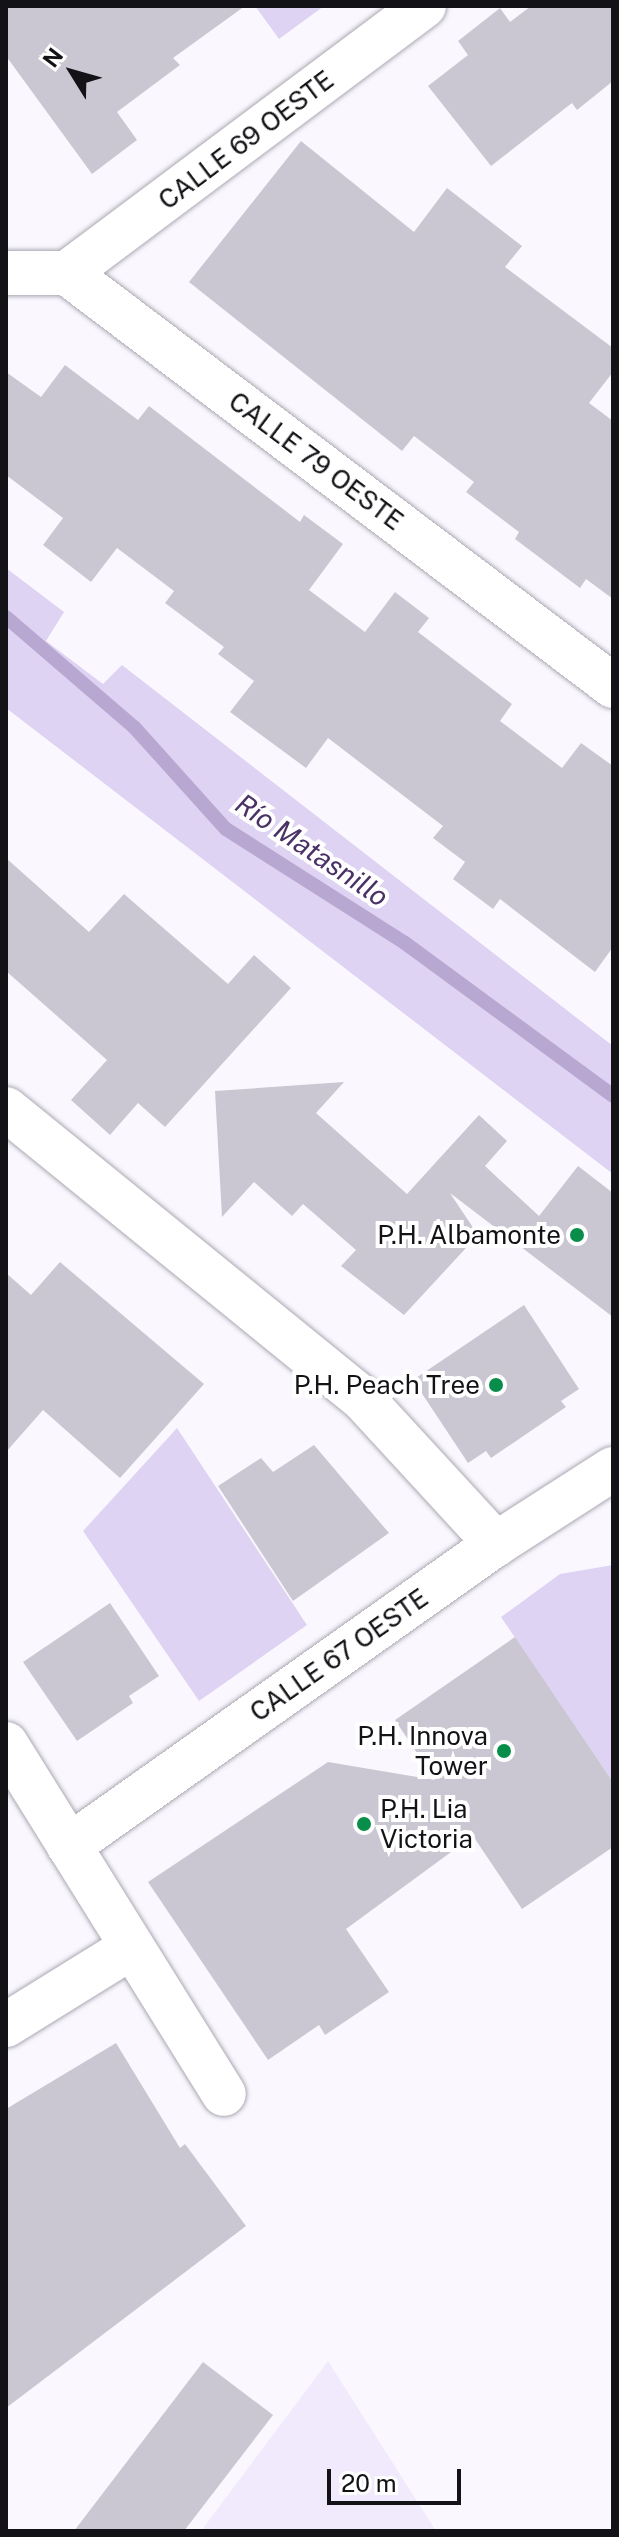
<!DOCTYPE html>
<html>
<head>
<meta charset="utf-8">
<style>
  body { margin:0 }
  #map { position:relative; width:619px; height:2537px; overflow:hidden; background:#faf8fe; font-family:"Public Sans",sans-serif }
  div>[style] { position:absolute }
  .built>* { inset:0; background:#f0eafc }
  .green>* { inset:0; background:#dfd3f4 }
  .stream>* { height:14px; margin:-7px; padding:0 7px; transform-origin:7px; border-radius:7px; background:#b8a8d1 }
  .building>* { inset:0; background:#cbc7d2 }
  .roads { filter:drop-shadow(0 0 2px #aca8b3) drop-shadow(0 0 2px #aca8b3) }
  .minor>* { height:44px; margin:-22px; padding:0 22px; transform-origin:22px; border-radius:22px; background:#fff }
  .dots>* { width:22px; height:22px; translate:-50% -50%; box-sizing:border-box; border:4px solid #fff; border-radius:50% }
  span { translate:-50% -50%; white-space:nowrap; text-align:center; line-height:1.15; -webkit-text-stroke:8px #fff; paint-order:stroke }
  .street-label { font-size:26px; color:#131216 }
  .poi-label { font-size:26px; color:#131216 }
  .right { translate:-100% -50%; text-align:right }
  .left { translate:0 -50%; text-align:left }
  .water-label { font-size:28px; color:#4a3267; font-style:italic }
  .frame { position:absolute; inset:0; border:8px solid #131216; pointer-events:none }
  .north { position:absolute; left:32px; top:32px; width:80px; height:80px; -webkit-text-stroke:6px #fff; paint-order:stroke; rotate:307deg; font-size:22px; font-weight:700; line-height:32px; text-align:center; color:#131216 }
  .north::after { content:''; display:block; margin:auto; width:28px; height:36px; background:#131216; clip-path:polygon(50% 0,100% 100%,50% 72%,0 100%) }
  .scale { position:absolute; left:327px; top:2469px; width:134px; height:36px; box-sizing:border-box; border:4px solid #131216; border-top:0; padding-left:10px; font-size:24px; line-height:28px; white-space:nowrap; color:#131216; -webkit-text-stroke:6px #fff; paint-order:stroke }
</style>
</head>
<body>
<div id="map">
  <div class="built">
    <i style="clip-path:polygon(328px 2361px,436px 2531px,201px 2531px)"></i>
  </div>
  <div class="green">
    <i style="clip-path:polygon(255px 6px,324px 6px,279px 39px)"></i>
    <i style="clip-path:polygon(6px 568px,64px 612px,46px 641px,103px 684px,122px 665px,613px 1046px,613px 1174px,6px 708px)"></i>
    <i style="clip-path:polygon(177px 1428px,307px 1625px,199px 1701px,83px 1531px)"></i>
    <i style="clip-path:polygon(613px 1565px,613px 1782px,501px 1617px,560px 1574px)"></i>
  </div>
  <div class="stream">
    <i style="left:6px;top:617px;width:169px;rotate:40.7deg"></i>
    <i style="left:134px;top:727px;width:137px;rotate:48deg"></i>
    <i style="left:226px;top:829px;width:212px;rotate:32.5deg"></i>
    <i style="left:405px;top:943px;width:258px;rotate:36.3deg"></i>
  </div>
  <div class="building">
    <i style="clip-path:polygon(6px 6px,245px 6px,173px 58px,180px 65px,117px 112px,137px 140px,92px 174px,6px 56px)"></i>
    <i style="clip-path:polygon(531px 6px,613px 6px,613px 81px,577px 110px,572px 103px,491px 166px,428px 86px,468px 55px,458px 41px,500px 8px,510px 22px)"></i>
    <i style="clip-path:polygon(301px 141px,414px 232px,447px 188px,522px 246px,505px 267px,613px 348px,613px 372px,589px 403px,613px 421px,613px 599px,586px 579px,580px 588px,515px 539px,519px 532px,466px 492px,474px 482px,414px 436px,402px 451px,189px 282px)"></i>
    <i style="clip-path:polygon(65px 365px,138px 420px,149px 406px,300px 522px,304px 515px,343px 544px,309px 590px,365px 632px,395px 592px,429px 618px,418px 632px,512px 704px,500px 721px,562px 768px,581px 743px,613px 766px,613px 947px,595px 972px,500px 899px,493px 909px,453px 879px,465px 862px,433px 838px,443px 826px,328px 738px,306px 768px,230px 712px,254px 681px,218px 654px,224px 647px,165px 603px,174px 591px,117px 548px,91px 582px,43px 545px,63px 518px,6px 475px,6px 372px,41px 397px)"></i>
    <i style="clip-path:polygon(6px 858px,89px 932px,124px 894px,228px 984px,254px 955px,291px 988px,165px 1127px,138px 1103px,110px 1135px,71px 1100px,107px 1060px,6px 971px)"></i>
    <i style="clip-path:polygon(344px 1082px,316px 1113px,407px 1194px,479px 1115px,507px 1141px,485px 1166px,539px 1216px,578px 1166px,613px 1193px,613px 1317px,450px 1193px,478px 1235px,404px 1315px,341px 1266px,356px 1250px,303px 1204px,292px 1216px,254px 1182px,222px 1217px,215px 1091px)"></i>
    <i style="clip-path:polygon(60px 1262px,204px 1384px,120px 1478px,43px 1410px,6px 1452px,6px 1273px,31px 1295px)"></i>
    <i style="clip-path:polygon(524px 1305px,579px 1389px,561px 1401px,566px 1407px,491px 1458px,486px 1451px,468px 1463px,413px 1380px)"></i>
    <i style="clip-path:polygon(314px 1445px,389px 1533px,293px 1601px,218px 1486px,261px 1458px,273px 1472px)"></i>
    <i style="clip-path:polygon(110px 1603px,159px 1676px,129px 1696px,133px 1703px,77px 1741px,23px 1662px)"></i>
    <i style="clip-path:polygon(515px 1637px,613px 1782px,613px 1847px,522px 1909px,473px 1836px,346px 1929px,389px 1992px,325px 2035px,319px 2025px,268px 2060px,148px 1882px,328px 1762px,435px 1780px,395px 1720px)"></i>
    <i style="clip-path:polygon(116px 2043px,180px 2148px,185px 2144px,246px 2226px,6px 2408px,6px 2109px)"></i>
    <i style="clip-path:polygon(203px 2362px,273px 2415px,184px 2531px,74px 2531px)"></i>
  </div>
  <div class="roads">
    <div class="minor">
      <i style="left:6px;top:273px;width:61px"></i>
      <i style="left:67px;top:273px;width:685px;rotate:37.1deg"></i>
      <i style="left:67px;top:273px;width:446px;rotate:-36.8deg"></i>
      <i style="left:6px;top:1109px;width:457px;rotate:39.1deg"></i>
      <i style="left:361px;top:1397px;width:200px;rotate:47.4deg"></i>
      <i style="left:6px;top:1744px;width:412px;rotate:58.1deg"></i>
      <i style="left:69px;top:1846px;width:523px;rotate:-35.27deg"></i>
      <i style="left:496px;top:1544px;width:139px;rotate:-32.7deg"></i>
      <i style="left:6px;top:2025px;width:148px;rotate:-31.8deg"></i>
    </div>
  </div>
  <div class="dots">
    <i style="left:577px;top:1235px;background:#088d4a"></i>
    <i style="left:496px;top:1385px;background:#088d4a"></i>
    <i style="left:504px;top:1751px;background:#088d4a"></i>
    <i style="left:364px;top:1824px;background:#088d4a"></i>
  </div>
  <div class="street-label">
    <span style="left:246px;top:140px;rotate:-37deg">CALLE 69 OESTE</span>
    <span style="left:316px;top:461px;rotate:37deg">CALLE 79 OESTE</span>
    <span style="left:339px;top:1655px;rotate:-35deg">CALLE 67 OESTE</span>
  </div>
  <div class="poi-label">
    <span class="right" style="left:561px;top:1235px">P.H. Albamonte</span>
    <span class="right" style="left:480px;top:1385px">P.H. Peach Tree</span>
    <span class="right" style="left:488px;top:1751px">P.H. Innova<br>Tower</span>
    <span class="left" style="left:380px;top:1824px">P.H. Lia<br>Victoria</span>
  </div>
  <div class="water-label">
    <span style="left:312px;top:850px;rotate:34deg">Río Matasnillo</span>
  </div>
  <div class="frame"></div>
  <div class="north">N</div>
  <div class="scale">20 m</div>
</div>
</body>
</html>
